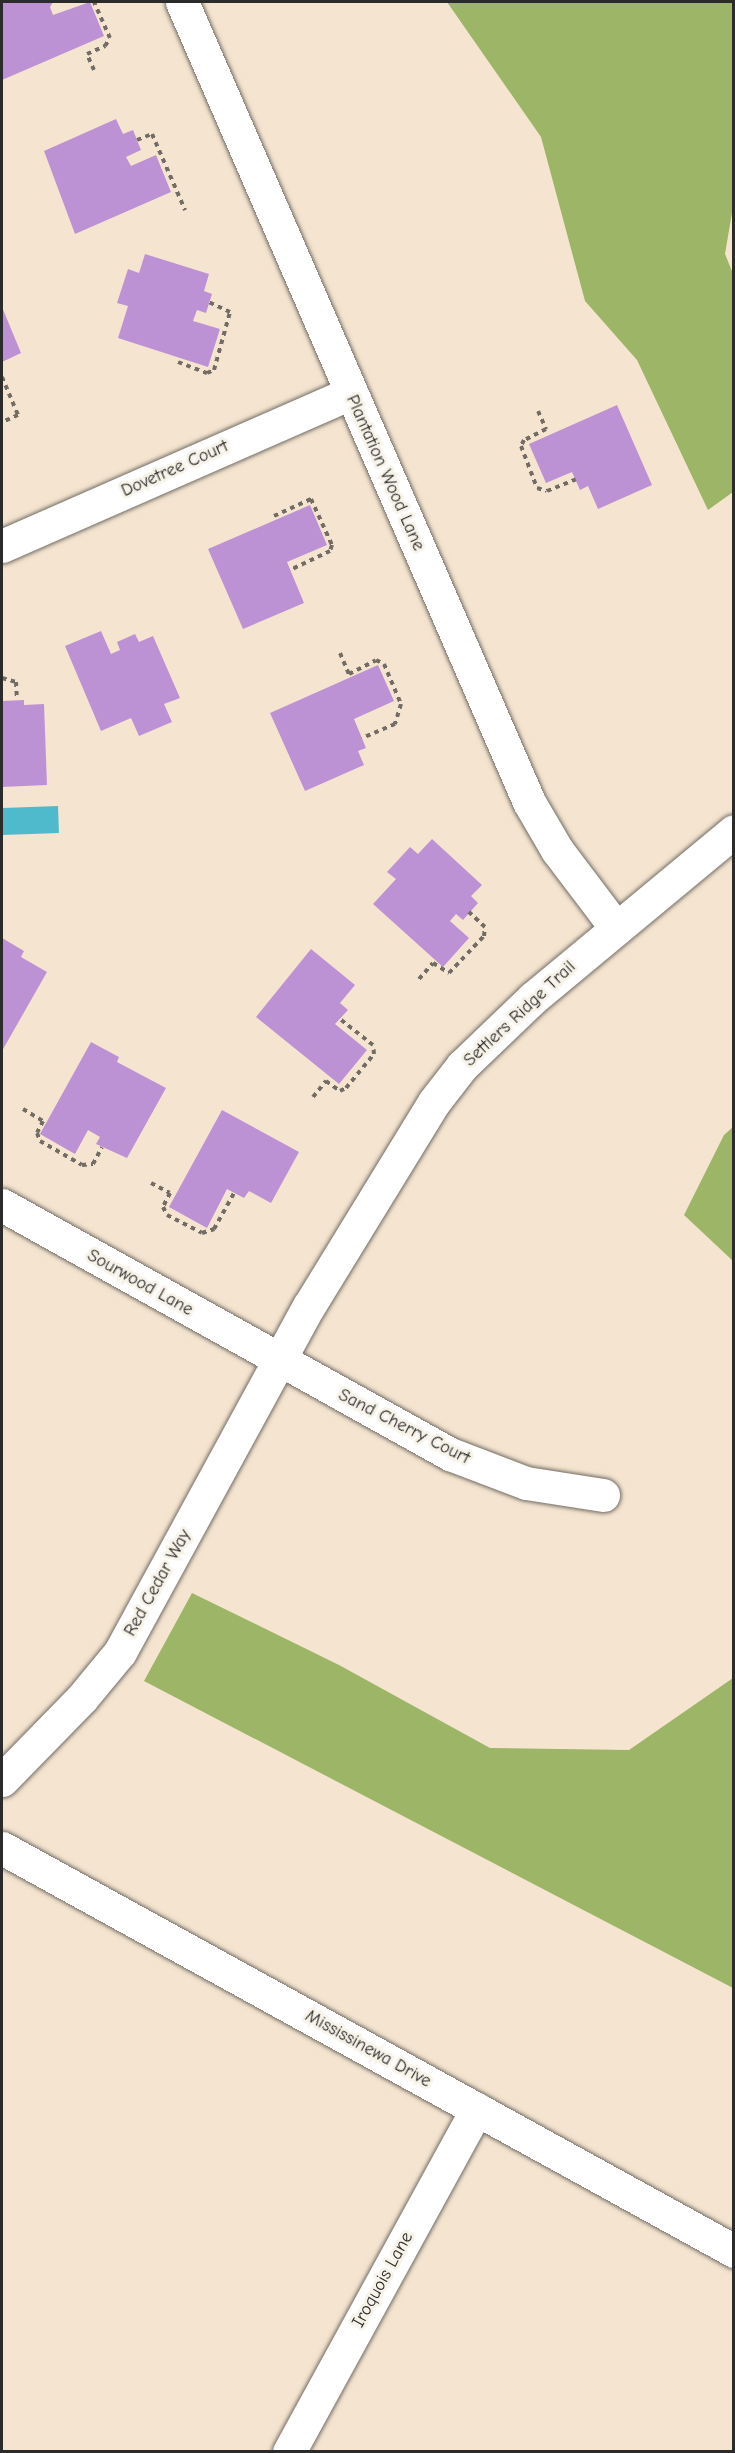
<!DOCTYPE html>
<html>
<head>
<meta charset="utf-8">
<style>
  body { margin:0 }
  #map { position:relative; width:735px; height:2453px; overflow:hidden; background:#f5e5d0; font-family:"Comic Neue",sans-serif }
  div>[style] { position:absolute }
  .forest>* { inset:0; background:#9cb566 }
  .water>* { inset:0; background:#50bacd; transform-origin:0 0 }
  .building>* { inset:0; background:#bd92d5 }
  .path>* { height:4px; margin-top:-2px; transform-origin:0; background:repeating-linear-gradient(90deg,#726c65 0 4.5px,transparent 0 9px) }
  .roads { filter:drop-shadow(0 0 2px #726c65) drop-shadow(0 0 2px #726c65) }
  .minor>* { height:33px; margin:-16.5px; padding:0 16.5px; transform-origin:16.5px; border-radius:16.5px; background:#fff }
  span { translate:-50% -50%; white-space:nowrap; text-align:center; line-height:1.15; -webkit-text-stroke:6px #f7f3e8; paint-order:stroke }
  .street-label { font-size:18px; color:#2b2b2b }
  .frame { position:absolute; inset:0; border:3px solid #2b2b2b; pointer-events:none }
</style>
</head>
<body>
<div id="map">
  <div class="forest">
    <i style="clip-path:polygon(447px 2px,733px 2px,734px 201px,725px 254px,734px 276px,733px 492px,708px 510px,637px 360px,585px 301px,541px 137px)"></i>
    <i style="clip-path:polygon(733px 1127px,733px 1261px,684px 1215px,724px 1135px)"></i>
    <i style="clip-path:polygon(192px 1593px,339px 1665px,490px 1748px,629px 1750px,733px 1678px,733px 1988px,144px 1681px)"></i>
  </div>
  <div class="water">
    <i style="left:58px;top:806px;width:27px;height:56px;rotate:88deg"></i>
  </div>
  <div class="building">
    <i style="clip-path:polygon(2px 2px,53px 2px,50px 7px,53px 15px,90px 2px,104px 36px,2px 80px)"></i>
    <i style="clip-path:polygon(116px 119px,123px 134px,133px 130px,141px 150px,126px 157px,131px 166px,156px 155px,171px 192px,75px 234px,44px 151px)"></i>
    <i style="clip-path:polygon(145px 254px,209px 274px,204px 291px,212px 294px,206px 313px,197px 310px,193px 321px,220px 329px,208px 367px,118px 338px,128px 306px,117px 303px,128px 269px,139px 273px)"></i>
    <i style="clip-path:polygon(2px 307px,21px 353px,2px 362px)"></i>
    <i style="clip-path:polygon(617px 405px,652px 485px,598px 509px,588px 486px,580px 490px,572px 472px,546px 483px,529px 444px)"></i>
    <i style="clip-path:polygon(310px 505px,327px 545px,287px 562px,304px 603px,243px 629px,208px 549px)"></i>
    <i style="clip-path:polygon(101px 631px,111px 654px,120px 650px,117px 642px,135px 634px,139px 642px,153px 636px,180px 698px,164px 704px,172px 722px,139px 736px,131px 718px,101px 731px,65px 646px)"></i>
    <i style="clip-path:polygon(378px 665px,394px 701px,354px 719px,366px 748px,358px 751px,364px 765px,305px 791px,270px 713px)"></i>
    <i style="clip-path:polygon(24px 700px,24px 705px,44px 704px,47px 785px,2px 787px,2px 701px)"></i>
    <i style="clip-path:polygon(432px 839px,482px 885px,471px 896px,478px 903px,463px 920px,456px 914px,450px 921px,469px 938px,443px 967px,373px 904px,396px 879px,387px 872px,410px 847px,418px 854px)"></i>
    <i style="clip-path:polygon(2px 938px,24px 951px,21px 957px,47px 972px,2px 1051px)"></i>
    <i style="clip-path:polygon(311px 949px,355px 985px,340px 1003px,348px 1010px,335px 1024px,367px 1050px,339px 1084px,256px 1017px)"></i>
    <i style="clip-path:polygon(91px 1042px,119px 1057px,117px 1062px,166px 1088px,127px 1158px,96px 1144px,100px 1137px,88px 1130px,75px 1154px,40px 1134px)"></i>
    <i style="clip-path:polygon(222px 1110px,299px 1152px,271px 1203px,249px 1191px,244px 1198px,227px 1189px,207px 1228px,169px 1207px)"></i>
  </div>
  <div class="path">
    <i style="left:94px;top:70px;width:17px;rotate:-114deg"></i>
    <i style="left:87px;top:54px;width:20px;rotate:-24deg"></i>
    <i style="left:105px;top:46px;width:9px;rotate:-58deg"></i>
    <i style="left:110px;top:38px;width:39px;rotate:-114deg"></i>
    <i style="left:137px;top:140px;width:16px;rotate:-22deg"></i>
    <i style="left:152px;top:134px;width:83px;rotate:66.5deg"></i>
    <i style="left:178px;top:362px;width:31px;rotate:21deg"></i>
    <i style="left:207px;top:373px;width:8px;rotate:-23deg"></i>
    <i style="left:214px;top:370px;width:60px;rotate:-74.6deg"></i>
    <i style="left:230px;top:312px;width:23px;rotate:-155deg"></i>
    <i style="left:2px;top:377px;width:41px;rotate:67.2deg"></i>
    <i style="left:18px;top:415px;width:17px;rotate:156deg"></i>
    <i style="left:538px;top:411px;width:20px;rotate:66deg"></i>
    <i style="left:546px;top:429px;width:25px;rotate:153deg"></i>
    <i style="left:524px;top:440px;width:7px;rotate:117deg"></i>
    <i style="left:521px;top:446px;width:45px;rotate:69.1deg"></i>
    <i style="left:537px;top:488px;width:10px;rotate:17deg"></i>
    <i style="left:547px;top:491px;width:31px;rotate:-22deg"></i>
    <i style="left:274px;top:516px;width:41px;rotate:-24.7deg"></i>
    <i style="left:311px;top:499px;width:51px;rotate:65.5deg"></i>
    <i style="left:332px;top:545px;width:6px;rotate:108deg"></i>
    <i style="left:330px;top:551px;width:44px;rotate:154.6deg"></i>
    <i style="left:340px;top:653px;width:23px;rotate:67deg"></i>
    <i style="left:349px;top:674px;width:30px;rotate:-27deg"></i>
    <i style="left:376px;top:660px;width:9px;rotate:27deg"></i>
    <i style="left:384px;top:664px;width:43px;rotate:67deg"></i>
    <i style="left:401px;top:704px;width:21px;rotate:107deg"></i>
    <i style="left:395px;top:724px;width:36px;rotate:157deg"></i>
    <i style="left:2px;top:678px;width:15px;rotate:16deg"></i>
    <i style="left:16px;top:682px;width:18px;rotate:87deg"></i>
    <i style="left:419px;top:979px;width:21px;rotate:-49deg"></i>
    <i style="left:433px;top:963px;width:19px;rotate:32deg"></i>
    <i style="left:449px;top:973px;width:51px;rotate:-46.6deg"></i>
    <i style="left:484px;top:936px;width:9px;rotate:-84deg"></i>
    <i style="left:485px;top:927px;width:22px;rotate:-137deg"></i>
    <i style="left:313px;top:1097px;width:21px;rotate:-51deg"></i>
    <i style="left:326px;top:1081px;width:17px;rotate:36deg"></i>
    <i style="left:340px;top:1091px;width:7px;rotate:-27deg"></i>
    <i style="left:346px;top:1088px;width:44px;rotate:-50.5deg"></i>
    <i style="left:374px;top:1054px;width:9px;rotate:-96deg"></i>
    <i style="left:373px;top:1045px;width:42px;rotate:-141.8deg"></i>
    <i style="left:23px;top:1109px;width:23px;rotate:31deg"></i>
    <i style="left:43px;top:1121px;width:13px;rotate:117deg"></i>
    <i style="left:37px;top:1133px;width:9px;rotate:69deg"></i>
    <i style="left:40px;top:1141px;width:48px;rotate:29.7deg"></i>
    <i style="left:82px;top:1165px;width:11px;rotate:-5deg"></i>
    <i style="left:93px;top:1164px;width:19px;rotate:-62deg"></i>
    <i style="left:151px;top:1183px;width:21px;rotate:28deg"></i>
    <i style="left:170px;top:1193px;width:16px;rotate:117deg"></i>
    <i style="left:163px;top:1207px;width:9px;rotate:63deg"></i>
    <i style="left:167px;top:1215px;width:39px;rotate:27deg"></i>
    <i style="left:202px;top:1233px;width:13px;rotate:-18deg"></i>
    <i style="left:214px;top:1229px;width:41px;rotate:-60.9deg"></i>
  </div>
  <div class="roads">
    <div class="minor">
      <i style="left:182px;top:2px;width:872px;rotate:66.55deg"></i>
      <i style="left:529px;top:802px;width:56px;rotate:59.7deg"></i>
      <i style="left:557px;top:850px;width:98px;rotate:52.9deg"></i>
      <i style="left:2px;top:546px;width:380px;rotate:-23.7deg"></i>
      <i style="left:2px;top:1205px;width:513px;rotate:29.07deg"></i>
      <i style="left:450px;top:1454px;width:81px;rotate:20.9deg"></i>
      <i style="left:526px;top:1483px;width:78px;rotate:8.9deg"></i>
      <i style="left:2px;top:1780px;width:115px;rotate:-45.7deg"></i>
      <i style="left:82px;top:1698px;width:60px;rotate:-50.4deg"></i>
      <i style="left:120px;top:1652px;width:394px;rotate:-61.4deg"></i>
      <i style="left:309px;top:1306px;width:239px;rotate:-58.5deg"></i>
      <i style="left:434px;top:1102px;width:46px;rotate:-52.1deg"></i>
      <i style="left:462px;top:1066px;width:98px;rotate:-43.8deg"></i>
      <i style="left:533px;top:998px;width:261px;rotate:-39.7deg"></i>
      <i style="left:2px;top:1848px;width:836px;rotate:28.83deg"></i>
      <i style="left:289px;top:2452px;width:391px;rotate:-61.3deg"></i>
    </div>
  </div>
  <div class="street-label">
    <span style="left:175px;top:469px;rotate:-24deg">Dovetree Court</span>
    <span style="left:385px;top:473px;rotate:66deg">Plantation Wood Lane</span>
    <span style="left:520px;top:1014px;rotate:-43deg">Settlers Ridge Trail</span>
    <span style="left:140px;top:1283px;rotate:29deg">Sourwood Lane</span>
    <span style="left:404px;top:1427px;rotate:27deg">Sand Cherry Court</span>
    <span style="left:158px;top:1583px;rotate:-61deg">Red Cedar Way</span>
    <span style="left:368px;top:2049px;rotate:29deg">Mississinewa Drive</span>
    <span style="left:383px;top:2280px;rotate:-61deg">Iroquois Lane</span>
  </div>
  <div class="frame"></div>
</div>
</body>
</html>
